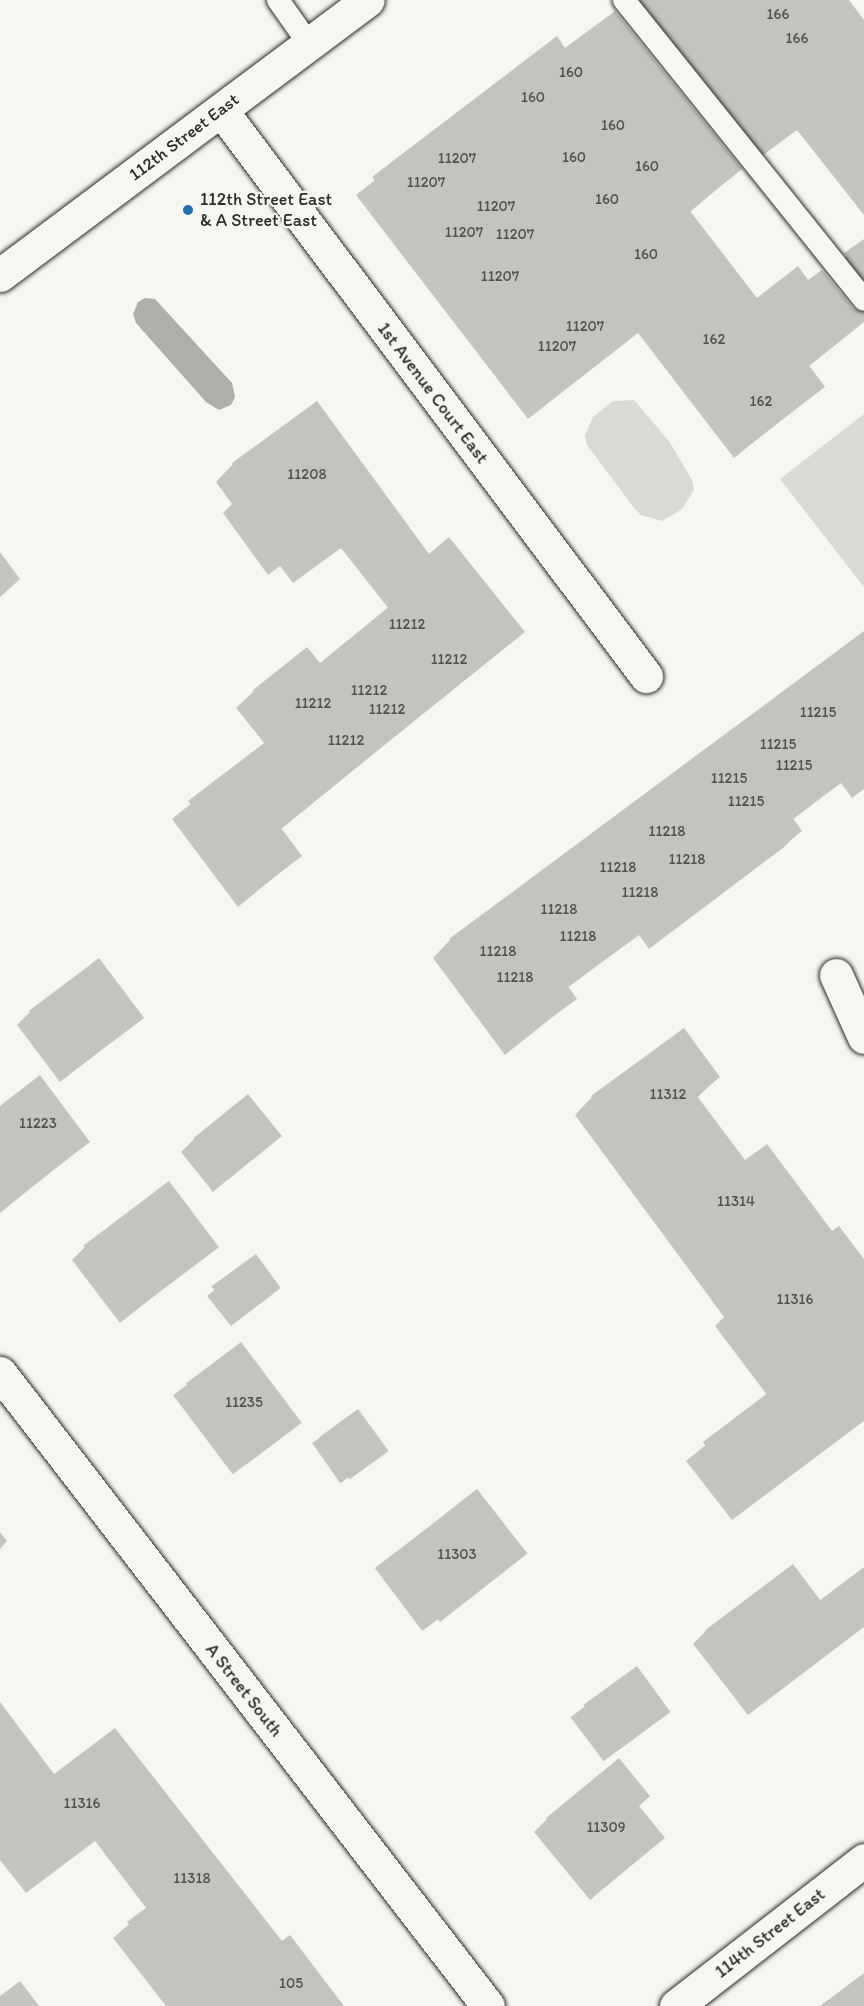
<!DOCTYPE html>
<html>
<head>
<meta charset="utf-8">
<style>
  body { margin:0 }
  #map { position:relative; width:864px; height:2006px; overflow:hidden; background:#f6f6f2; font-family:Itim,sans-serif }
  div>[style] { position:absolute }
  .green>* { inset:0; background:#d9d9d5 }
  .water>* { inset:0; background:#aeaeab }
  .shadow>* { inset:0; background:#0003; transform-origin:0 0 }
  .building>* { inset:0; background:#c3c3c0; transform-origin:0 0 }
  .roads { filter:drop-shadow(0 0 2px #2b2b2b) drop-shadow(0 0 2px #2b2b2b) }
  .lane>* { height:22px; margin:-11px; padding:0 11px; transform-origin:11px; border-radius:11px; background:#f6f6f2 }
  .street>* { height:33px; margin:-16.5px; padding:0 16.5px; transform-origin:16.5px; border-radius:16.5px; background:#f6f6f2 }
  .secondary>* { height:33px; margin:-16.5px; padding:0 16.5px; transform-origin:16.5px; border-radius:16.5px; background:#f6f6f2 }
  .dots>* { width:16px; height:16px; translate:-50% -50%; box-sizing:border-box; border:3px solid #f6f6f2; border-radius:50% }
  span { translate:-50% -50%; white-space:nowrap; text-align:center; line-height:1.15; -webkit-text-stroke:4.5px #f6f6f2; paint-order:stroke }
  .number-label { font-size:15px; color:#515150 }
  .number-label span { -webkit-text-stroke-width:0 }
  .street-label { font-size:18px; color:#2b2b2b }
  .poi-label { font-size:18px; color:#2b2b2b }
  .left { translate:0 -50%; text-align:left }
</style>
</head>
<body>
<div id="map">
  <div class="green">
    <i style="clip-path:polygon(634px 400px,669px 441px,692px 480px,694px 490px,682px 509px,662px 521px,641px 515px,635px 509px,587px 445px,585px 436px,593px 417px,613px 401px)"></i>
    <i style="clip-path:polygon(864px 414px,864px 587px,780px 479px)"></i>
  </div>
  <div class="water">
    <i style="clip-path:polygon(145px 298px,155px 299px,232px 383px,235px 397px,231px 405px,219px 410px,206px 402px,136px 323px,133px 314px,138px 302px)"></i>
  </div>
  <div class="shadow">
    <i style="clip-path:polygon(633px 0,845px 0,864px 25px,864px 215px,797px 130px,746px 168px)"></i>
    <i style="clip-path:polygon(556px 38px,565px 50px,740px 169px,690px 212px,757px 300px,808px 282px,861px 313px,828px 272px,864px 241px,864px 322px,808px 367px,823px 387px,734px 458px,638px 333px,528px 419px,356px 195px)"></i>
    <i style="clip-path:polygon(233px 464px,429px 556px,523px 632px,280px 830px,300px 856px,238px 907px,172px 819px,265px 744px,236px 708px,254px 691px,307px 649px,320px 665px,389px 609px,341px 548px,293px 583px,280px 566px,268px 575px,223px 513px,232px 504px,216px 482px)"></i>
    <i style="clip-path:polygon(0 552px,20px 579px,0 597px)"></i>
    <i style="clip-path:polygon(864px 639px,864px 789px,852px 798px,841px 783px,792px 820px,800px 831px,783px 848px,649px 949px,639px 935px,567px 988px,575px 999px,505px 1055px,433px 958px,450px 940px)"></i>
    <i style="clip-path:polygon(30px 1012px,142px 1018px,60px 1082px,17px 1025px)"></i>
    <i style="clip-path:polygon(718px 1077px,697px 1098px,744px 1162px,864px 1261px,864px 1421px,732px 1520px,686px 1461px,767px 1395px,715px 1326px,724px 1317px,575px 1115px,592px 1097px)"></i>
    <i style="clip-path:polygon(0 1108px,88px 1142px,0 1213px)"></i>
    <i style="clip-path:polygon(280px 1136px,213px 1192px,181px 1152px,194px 1139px)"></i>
    <i style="clip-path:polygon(217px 1246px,120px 1323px,72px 1260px,85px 1247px)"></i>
    <i style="clip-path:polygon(256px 1256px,273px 1294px,231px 1326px,207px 1296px)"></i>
    <i style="left:241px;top:1344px;width:99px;height:85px;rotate:53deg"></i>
    <i style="left:358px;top:1411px;width:49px;height:56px;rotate:55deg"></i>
    <i style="left:477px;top:1491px;width:79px;height:128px;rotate:53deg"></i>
    <i style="clip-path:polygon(0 1532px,7px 1541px,0 1549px)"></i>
    <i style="clip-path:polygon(864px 1567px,864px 1627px,748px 1715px,693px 1644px,706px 1631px,819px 1601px)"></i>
    <i style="left:636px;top:1668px;width:55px;height:82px;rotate:53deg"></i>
    <i style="clip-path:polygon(0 1705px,54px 1776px,282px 1943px,342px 2006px,166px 2006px,113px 1938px,147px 1909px,95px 1841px,26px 1893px,0 1860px)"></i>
    <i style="clip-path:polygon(638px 1807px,663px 1838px,590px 1900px,534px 1832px,547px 1819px)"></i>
    <i style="clip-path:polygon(864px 1973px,864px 2006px,820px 2006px)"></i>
    <i style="clip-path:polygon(20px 1981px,39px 2006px,0 2006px,0 1996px)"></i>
  </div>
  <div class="building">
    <i style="clip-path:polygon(641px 0,849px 0,864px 20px,864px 124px,837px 144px,815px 114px,763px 153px)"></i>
    <i style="clip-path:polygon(615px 11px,742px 169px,690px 211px,757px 298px,798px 266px,808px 280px,822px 270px,853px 308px,864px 313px,864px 320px,808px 364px,825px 387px,751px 443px,656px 317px,546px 403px,372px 177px,557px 36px,565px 48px)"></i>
    <i style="clip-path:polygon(864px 239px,864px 278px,844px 253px)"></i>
    <i style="clip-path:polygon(317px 401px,429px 554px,449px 537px,525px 632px,281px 828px,302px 856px,256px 891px,188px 801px,284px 728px,253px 690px,307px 647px,320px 663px,407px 592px,359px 531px,311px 567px,298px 550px,286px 559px,239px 495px,250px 487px,232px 463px)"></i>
    <i style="clip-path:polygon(864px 631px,864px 763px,792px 817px,802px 831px,708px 903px,667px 933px,657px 919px,567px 985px,577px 999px,522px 1039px,449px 939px)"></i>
    <i style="left:99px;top:958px;width:75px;height:88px;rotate:53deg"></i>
    <i style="clip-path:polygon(684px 1028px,720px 1077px,697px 1096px,745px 1160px,767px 1144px,832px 1231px,839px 1226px,864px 1259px,864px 1419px,750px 1504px,703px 1442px,786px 1379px,732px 1307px,742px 1300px,591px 1096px)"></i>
    <i style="clip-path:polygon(40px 1075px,90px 1142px,0 1211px,0 1106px)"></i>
    <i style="left:248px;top:1094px;width:54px;height:70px;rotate:51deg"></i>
    <i style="left:169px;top:1181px;width:83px;height:107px;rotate:53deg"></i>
    <i style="left:256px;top:1254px;width:42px;height:55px;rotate:54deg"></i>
    <i style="left:241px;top:1342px;width:101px;height:69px;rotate:53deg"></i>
    <i style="left:358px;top:1409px;width:52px;height:48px;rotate:54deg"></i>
    <i style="left:477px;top:1489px;width:82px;height:111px;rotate:52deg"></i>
    <i style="left:793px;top:1564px;width:92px;height:110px;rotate:53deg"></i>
    <i style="left:637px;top:1666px;width:57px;height:66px;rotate:54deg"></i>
    <i style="clip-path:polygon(0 1702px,54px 1774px,115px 1728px,282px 1941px,290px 1935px,344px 2006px,191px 2006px,127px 1922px,162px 1896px,110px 1827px,41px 1880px,0 1826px)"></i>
    <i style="clip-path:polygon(619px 1758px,650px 1796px,639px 1806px,665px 1838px,604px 1888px,546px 1818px)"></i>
  </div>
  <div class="roads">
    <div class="lane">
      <i style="left:278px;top:0;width:54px;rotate:54.8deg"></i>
      <i style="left:624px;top:0;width:384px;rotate:51.3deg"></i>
    </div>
    <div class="street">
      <i style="left:221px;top:110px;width:708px;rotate:53.1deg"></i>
      <i style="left:836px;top:975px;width:68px;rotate:65.7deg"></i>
      <i style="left:676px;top:2006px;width:238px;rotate:-37.8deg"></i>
    </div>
    <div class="secondary">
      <i style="left:0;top:275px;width:459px;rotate:-36.8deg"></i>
      <i style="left:0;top:1373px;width:799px;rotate:52.37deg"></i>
    </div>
  </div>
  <div class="dots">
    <i style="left:188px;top:210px;background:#1f6fb2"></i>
  </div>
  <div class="number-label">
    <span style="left:778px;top:15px">166</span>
    <span style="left:797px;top:39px">166</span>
    <span style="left:571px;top:73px">160</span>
    <span style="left:533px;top:98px">160</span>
    <span style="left:613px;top:126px">160</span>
    <span style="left:574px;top:158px">160</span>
    <span style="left:457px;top:159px">11207</span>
    <span style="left:647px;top:167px">160</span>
    <span style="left:426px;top:183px">11207</span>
    <span style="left:607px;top:200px">160</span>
    <span style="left:496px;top:207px">11207</span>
    <span style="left:464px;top:233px">11207</span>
    <span style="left:515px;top:235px">11207</span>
    <span style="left:646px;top:255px">160</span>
    <span style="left:500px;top:277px">11207</span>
    <span style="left:585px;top:327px">11207</span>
    <span style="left:714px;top:340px">162</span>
    <span style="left:557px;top:347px">11207</span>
    <span style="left:761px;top:402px">162</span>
    <span style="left:307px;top:475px">11208</span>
    <span style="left:407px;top:625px">11212</span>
    <span style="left:449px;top:660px">11212</span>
    <span style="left:369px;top:691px">11212</span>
    <span style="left:313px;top:704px">11212</span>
    <span style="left:387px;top:710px">11212</span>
    <span style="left:818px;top:713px">11215</span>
    <span style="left:346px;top:741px">11212</span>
    <span style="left:778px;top:745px">11215</span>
    <span style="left:794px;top:766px">11215</span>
    <span style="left:729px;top:779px">11215</span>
    <span style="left:746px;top:802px">11215</span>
    <span style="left:667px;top:832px">11218</span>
    <span style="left:687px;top:860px">11218</span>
    <span style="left:618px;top:868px">11218</span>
    <span style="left:640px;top:893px">11218</span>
    <span style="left:559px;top:910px">11218</span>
    <span style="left:578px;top:937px">11218</span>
    <span style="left:498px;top:952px">11218</span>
    <span style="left:515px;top:978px">11218</span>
    <span style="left:668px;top:1095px">11312</span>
    <span style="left:38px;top:1124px">11223</span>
    <span style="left:736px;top:1202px">11314</span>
    <span style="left:795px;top:1300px">11316</span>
    <span style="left:244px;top:1403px">11235</span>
    <span style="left:457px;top:1555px">11303</span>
    <span style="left:82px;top:1804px">11316</span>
    <span style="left:606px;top:1828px">11309</span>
    <span style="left:192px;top:1879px">11318</span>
    <span style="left:291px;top:1984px">105</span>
  </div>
  <div class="street-label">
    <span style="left:184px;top:137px;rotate:-37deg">112th Street East</span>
    <span style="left:433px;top:393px;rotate:53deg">1st Avenue Court East</span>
    <span style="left:244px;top:1690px;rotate:52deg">A Street South</span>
    <span style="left:770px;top:1933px;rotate:-38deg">114th Street East</span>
  </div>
  <div class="poi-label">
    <span class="left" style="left:200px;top:210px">112th Street East<br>&amp; A Street East</span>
  </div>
</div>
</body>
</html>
